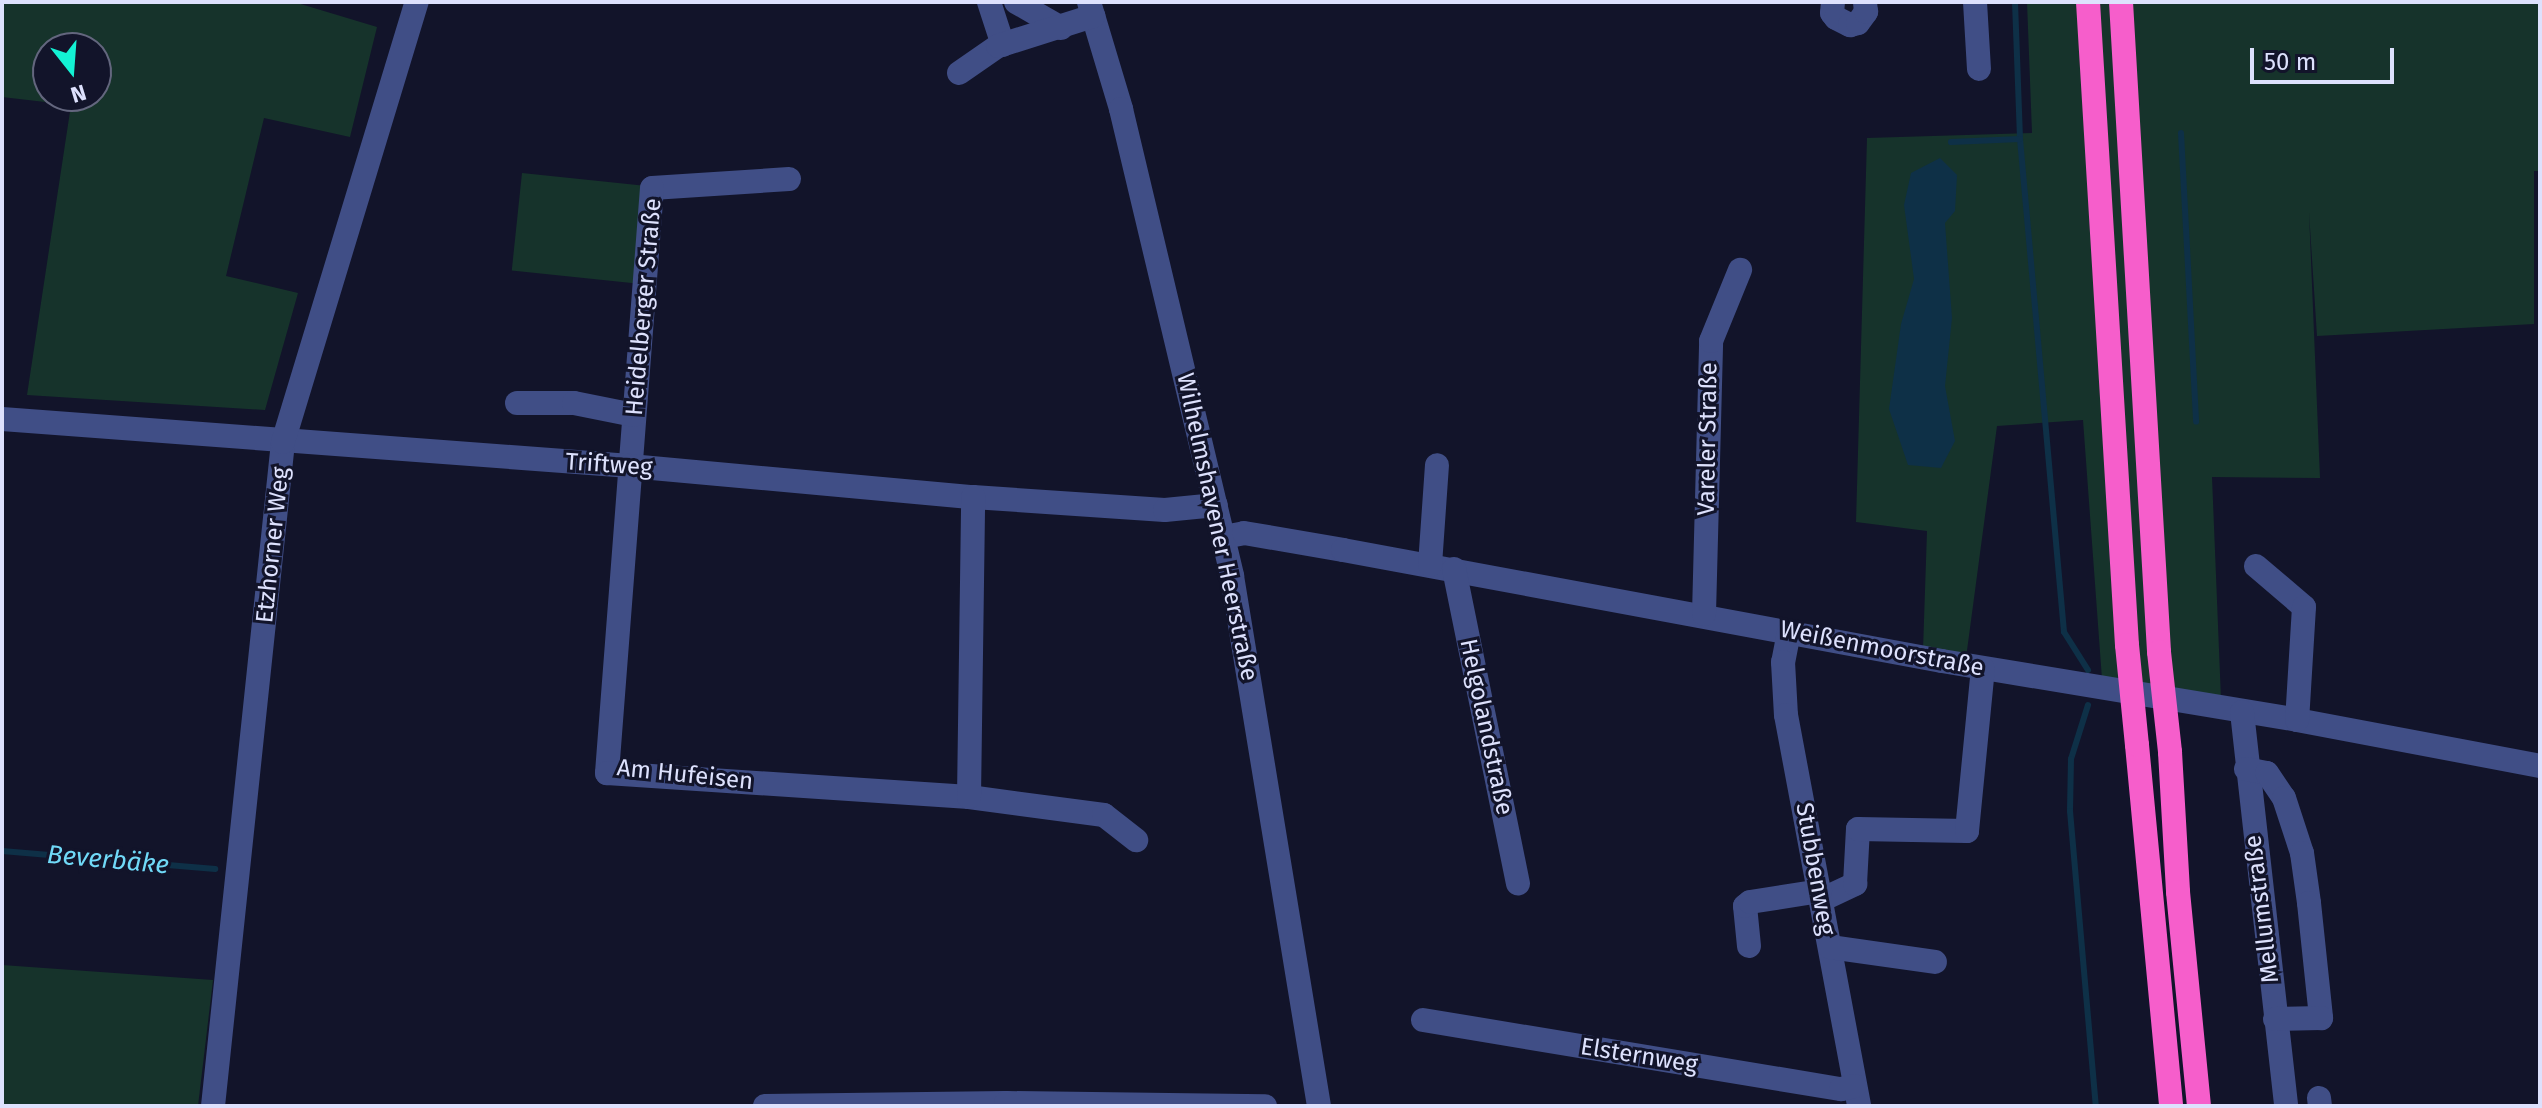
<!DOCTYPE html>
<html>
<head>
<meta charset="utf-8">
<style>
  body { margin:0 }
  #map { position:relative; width:2542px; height:1108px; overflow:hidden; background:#12142a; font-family:"Fira Sans",sans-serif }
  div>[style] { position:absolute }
  .green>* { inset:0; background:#16332b; transform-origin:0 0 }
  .water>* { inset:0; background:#0e3047 }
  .stream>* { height:6px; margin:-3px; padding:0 3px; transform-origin:3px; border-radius:3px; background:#0e3047 }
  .minor>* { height:24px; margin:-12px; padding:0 12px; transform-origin:12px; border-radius:12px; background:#404e86 }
  .highway>* { height:24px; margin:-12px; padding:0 12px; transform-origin:12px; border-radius:12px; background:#f65ecb }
  .highway-bridge>* { height:24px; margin:-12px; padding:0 12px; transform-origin:12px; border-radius:12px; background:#f65ecb }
  span { translate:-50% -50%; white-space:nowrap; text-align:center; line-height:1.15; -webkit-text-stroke:6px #12142a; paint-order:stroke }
  .street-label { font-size:24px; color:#dde1fd }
  .water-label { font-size:26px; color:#70d9f7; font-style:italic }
  .frame { position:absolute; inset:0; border:4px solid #dde1fd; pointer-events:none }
  .north { position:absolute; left:32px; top:32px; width:80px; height:80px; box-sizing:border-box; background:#12142a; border:2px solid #63667e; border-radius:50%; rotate:163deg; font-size:22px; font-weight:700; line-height:32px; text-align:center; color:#dde1fd }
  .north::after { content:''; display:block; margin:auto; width:28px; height:36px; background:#13f2d4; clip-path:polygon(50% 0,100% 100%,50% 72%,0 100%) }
  .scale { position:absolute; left:2250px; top:48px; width:144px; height:36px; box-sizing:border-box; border:4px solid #dde1fd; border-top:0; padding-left:10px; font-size:24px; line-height:28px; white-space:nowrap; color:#dde1fd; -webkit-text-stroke:6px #12142a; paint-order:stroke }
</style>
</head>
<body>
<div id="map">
  <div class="green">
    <i style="clip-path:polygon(evenodd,2px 2px,294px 2px,377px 27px,350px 137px,264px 118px,226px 276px,298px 293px,265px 410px,27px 395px,71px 105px,2px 97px,2px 2px,96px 48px,96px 96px,48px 96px,48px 48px,96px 48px)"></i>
    <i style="clip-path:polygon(2027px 2px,2540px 2px,2540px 171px,2534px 171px,2534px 324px,2317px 336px,2309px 212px,2320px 478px,2212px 477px,2221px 699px,2102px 679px,2083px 420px,1997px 426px,1966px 658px,1923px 650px,1927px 531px,1856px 522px,1867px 138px,2032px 133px)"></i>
    <i style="left:522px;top:173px;width:123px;height:98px;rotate:6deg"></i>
    <i style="clip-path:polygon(2px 965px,213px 980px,198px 1106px,2px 1106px)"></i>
  </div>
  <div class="water">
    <i style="clip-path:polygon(1940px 158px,1957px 175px,1955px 211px,1945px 223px,1952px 318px,1945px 386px,1955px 441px,1941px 468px,1908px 465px,1889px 409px,1901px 324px,1914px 279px,1904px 205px,1911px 173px)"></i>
  </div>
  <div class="stream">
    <i style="left:2015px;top:2px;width:137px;rotate:87.9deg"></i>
    <i style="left:2020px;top:139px;width:495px;rotate:84.9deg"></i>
    <i style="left:2064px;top:632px;width:45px;rotate:57.7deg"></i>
    <i style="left:2181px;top:133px;width:289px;rotate:87deg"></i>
    <i style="left:1951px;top:142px;width:69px;rotate:-2.5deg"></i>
    <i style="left:2088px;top:705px;width:57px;rotate:107.5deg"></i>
    <i style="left:2071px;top:759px;width:52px;rotate:91.1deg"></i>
    <i style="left:2070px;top:811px;width:296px;rotate:85deg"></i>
    <i style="left:2px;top:851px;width:214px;rotate:4.8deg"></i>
  </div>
  <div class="minor">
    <i style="left:989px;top:2px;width:45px;rotate:72deg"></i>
    <i style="left:1016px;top:2px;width:52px;rotate:30deg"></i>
    <i style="left:1089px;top:2px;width:112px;rotate:73.3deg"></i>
    <i style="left:1121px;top:109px;width:480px;rotate:76.6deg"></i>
    <i style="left:1232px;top:576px;width:537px;rotate:80.68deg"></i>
    <i style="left:1833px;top:2px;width:11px;rotate:95deg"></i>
    <i style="left:1832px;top:13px;width:6px;rotate:51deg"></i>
    <i style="left:1836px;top:18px;width:16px;rotate:27deg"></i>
    <i style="left:1850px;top:25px;width:8px;rotate:-14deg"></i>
    <i style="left:1858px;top:23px;width:14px;rotate:-54deg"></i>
    <i style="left:1866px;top:12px;width:10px;rotate:-96deg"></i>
    <i style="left:1975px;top:2px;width:67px;rotate:86.6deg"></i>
    <i style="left:959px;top:73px;width:47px;rotate:-34.7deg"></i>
    <i style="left:998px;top:46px;width:100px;rotate:-17.5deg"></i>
    <i style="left:789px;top:179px;width:137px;rotate:176.2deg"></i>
    <i style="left:652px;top:188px;width:587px;rotate:94.4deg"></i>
    <i style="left:607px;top:773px;width:363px;rotate:3.8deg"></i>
    <i style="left:969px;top:797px;width:136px;rotate:7.6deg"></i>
    <i style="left:1104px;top:815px;width:41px;rotate:38deg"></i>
    <i style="left:517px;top:403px;width:57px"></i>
    <i style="left:574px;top:403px;width:61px;rotate:11.3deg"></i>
    <i style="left:2px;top:419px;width:630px;rotate:4.28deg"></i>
    <i style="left:630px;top:466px;width:344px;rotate:5.2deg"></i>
    <i style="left:973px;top:497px;width:192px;rotate:3.9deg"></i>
    <i style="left:1165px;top:510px;width:51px;rotate:-5.6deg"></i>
    <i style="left:1224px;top:537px;width:20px;rotate:-11deg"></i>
    <i style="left:1244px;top:533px;width:100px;rotate:9.7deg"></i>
    <i style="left:1343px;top:550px;width:609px;rotate:10.5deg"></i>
    <i style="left:1942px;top:661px;width:360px;rotate:9.4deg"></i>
    <i style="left:2297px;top:720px;width:247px;rotate:10.7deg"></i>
    <i style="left:1430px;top:565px;width:100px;rotate:-86deg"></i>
    <i style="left:2256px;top:566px;width:63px;rotate:40.5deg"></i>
    <i style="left:2304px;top:607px;width:113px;rotate:93.5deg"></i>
    <i style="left:1454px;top:569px;width:321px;rotate:78.5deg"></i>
    <i style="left:1704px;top:614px;width:273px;rotate:-88.5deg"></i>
    <i style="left:1711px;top:341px;width:77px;rotate:-67.8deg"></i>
    <i style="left:1789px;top:632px;width:31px;rotate:101deg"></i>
    <i style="left:1783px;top:662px;width:53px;rotate:86.8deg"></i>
    <i style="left:1786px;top:715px;width:398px;rotate:79.4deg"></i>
    <i style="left:2242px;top:712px;width:396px;rotate:83.6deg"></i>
    <i style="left:2246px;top:769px;width:21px;rotate:11deg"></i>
    <i style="left:2267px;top:773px;width:30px;rotate:56deg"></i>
    <i style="left:2284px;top:798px;width:58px;rotate:71.9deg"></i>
    <i style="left:2302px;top:853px;width:50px;rotate:82deg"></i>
    <i style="left:2309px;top:903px;width:116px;rotate:84deg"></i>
    <i style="left:2321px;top:1018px;width:46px;rotate:178.8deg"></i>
    <i style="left:969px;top:797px;width:300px;rotate:-89.2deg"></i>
    <i style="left:1821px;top:900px;width:38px;rotate:-25deg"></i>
    <i style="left:1855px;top:884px;width:55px;rotate:-86.9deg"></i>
    <i style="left:1858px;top:829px;width:109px;rotate:1.1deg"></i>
    <i style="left:1967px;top:831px;width:163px;rotate:-84.4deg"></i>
    <i style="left:1749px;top:946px;width:40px;rotate:-95.7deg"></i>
    <i style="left:1745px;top:906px;width:6px;rotate:-39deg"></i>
    <i style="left:1750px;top:902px;width:71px;rotate:-8.9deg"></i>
    <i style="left:1830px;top:947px;width:106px;rotate:8.1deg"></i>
    <i style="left:1423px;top:1020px;width:424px;rotate:9.4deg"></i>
    <i style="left:1841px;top:1089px;width:14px;rotate:-12deg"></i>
    <i style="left:2319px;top:1098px;width:8px;rotate:83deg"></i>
    <i style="left:213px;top:1106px;width:668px;rotate:-83.98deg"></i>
    <i style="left:283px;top:442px;width:460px;rotate:-73.1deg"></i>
    <i style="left:765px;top:1106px;width:241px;rotate:-0.7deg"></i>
    <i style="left:1006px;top:1103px;width:259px;rotate:0.7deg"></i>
  </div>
  <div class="highway">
    <i style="left:2088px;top:2px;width:644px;rotate:86.53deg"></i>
    <i style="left:2121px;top:2px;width:651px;rotate:86.65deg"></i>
    <i style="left:2137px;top:745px;width:363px;rotate:84.6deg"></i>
    <i style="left:2170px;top:752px;width:140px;rotate:86.7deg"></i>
    <i style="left:2178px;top:892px;width:215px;rotate:84.4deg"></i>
  </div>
  <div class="highway-bridge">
    <i style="left:2127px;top:645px;width:100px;rotate:84.3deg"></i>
    <i style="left:2159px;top:652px;width:101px;rotate:83.7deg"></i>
  </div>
  <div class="street-label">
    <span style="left:644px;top:307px;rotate:-85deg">Heidelberger Straße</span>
    <span style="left:1708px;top:439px;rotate:-89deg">Vareler Straße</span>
    <span style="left:609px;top:465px;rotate:4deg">Triftweg</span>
    <span style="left:1217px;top:527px;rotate:78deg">Wilhelmshavener Heerstraße</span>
    <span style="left:273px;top:545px;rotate:-84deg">Etzhorner Weg</span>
    <span style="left:1882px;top:649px;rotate:11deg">Weißenmoorstraße</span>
    <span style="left:1486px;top:727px;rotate:78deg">Helgolandstraße</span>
    <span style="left:685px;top:775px;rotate:6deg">Am Hufeisen</span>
    <span style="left:1815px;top:869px;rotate:80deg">Stubbenweg</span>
    <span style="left:2262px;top:909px;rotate:-97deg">Mellumstraße</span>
    <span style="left:1639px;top:1056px;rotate:9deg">Elsternweg</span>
  </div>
  <div class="water-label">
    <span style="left:108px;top:860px;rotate:5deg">Beverbäke</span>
  </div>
  <div class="frame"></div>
  <div class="north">N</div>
  <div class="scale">50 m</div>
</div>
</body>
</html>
